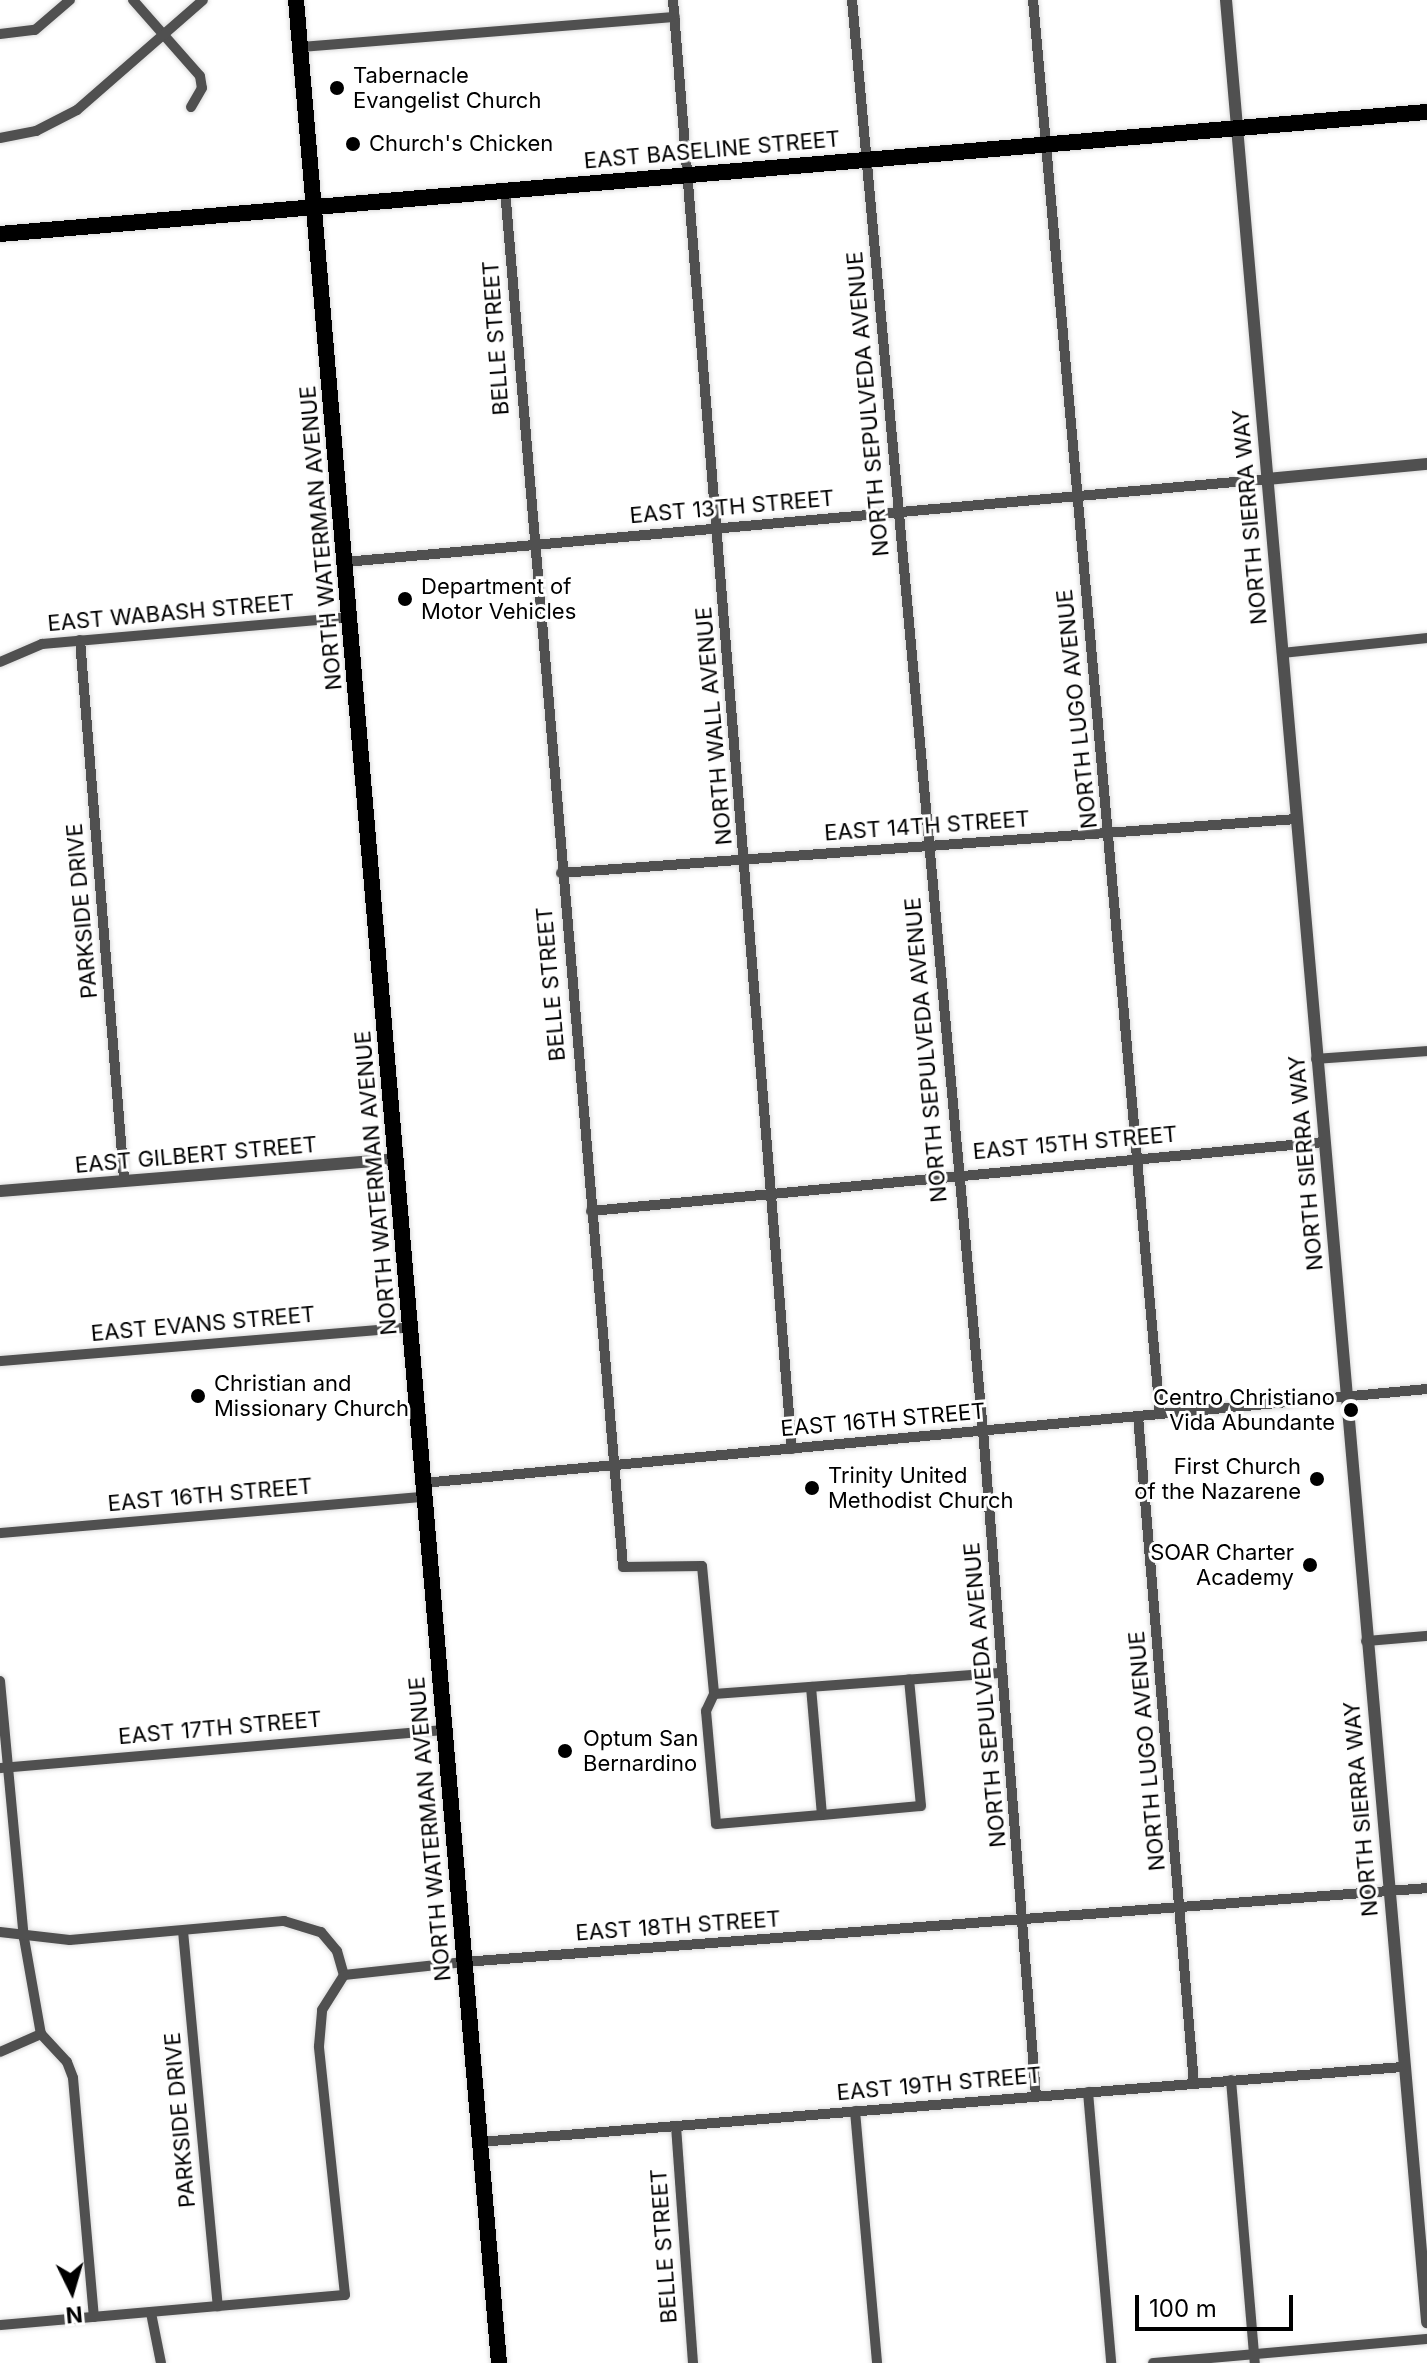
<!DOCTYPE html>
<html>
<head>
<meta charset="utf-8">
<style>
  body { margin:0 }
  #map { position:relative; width:1427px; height:2363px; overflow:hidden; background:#fff; font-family:Inter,sans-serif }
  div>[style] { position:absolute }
  .roads { filter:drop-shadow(0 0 2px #dbdbdb) drop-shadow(0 0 2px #dbdbdb) }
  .minor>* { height:10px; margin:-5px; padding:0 5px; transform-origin:5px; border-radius:5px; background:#505050 }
  .tertiary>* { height:12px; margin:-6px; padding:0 6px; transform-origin:6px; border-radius:6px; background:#505050 }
  .primary>* { height:16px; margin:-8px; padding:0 8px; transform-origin:8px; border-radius:8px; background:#000 }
  .dots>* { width:22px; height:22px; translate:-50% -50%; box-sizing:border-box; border:4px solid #fff; border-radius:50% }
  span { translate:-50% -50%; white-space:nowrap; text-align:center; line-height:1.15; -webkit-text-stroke:6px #fff; paint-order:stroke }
  .poi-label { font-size:22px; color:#000 }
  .left { translate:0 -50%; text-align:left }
  .right { translate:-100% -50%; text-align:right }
  .street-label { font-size:22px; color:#000 }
  .north { position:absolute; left:32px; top:2251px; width:80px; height:80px; -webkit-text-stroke:6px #fff; paint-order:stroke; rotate:175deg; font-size:22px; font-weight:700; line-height:32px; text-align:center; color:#000 }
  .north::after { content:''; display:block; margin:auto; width:28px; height:36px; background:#000; clip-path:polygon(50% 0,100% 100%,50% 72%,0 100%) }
  .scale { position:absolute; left:1135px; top:2295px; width:158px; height:36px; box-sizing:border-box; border:4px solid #000; border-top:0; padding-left:10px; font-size:24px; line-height:28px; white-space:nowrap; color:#000; -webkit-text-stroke:6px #fff; paint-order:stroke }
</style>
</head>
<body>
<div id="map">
  <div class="roads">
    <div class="minor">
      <i style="left:133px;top:0;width:101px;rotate:48.6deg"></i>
      <i style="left:200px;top:76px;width:12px;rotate:81deg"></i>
      <i style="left:202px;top:88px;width:22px;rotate:120deg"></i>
      <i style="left:673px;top:0;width:1454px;rotate:85.31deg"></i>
      <i style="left:852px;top:0;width:1436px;rotate:84.77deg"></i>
      <i style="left:983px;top:1430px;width:668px;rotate:85.45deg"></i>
      <i style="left:1033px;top:0;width:1420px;rotate:84.87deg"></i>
      <i style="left:0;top:34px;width:35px;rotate:-7deg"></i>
      <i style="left:35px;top:30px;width:46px;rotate:-40.6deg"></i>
      <i style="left:300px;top:47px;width:376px;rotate:-4.6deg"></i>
      <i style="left:0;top:138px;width:37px;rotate:-11deg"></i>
      <i style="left:36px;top:131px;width:46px;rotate:-27.1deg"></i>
      <i style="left:77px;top:110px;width:167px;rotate:-41.1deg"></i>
      <i style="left:505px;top:190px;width:1382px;rotate:85.1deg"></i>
      <i style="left:623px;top:1567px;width:79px;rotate:-0.7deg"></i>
      <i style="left:702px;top:1566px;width:129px;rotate:84.6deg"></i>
      <i style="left:345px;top:562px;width:926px;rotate:-5.14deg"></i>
      <i style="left:80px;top:640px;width:541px;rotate:85.33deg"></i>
      <i style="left:1282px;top:653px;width:146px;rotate:-5.9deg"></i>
      <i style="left:0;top:662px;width:46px;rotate:-23.2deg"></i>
      <i style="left:42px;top:644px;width:308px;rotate:-5deg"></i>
      <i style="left:561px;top:873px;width:737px;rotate:-4.2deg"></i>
      <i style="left:1316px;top:1059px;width:111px;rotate:-4.1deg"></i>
      <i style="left:591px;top:1211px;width:735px;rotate:-5.38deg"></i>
      <i style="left:0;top:1361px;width:411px;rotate:-4.7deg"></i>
      <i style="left:1138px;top:1416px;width:670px;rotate:85.21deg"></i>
      <i style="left:423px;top:1483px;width:1008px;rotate:-5.35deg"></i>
      <i style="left:0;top:1533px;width:426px;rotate:-4.9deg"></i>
      <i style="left:1366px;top:1641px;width:61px;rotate:-4.7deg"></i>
      <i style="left:0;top:1681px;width:258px;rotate:84.7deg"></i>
      <i style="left:24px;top:1938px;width:97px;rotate:80deg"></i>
      <i style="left:41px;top:2034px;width:38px;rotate:47deg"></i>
      <i style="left:67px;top:2062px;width:17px;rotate:69deg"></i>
      <i style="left:73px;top:2078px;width:240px;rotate:85deg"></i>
      <i style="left:811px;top:1687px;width:128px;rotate:85.1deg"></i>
      <i style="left:822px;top:1815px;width:99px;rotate:-5.2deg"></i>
      <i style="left:921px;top:1806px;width:127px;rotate:-95.4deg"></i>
      <i style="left:714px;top:1694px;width:289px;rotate:-4.2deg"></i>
      <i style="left:714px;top:1694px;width:19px;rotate:115deg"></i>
      <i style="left:706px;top:1711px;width:113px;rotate:84.9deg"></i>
      <i style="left:716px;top:1824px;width:106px;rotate:-4.9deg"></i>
      <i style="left:0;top:1768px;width:446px;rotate:-4.9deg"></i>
      <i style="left:183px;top:1931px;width:377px;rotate:84.7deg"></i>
      <i style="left:0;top:1932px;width:70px;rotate:6.5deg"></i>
      <i style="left:70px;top:1940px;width:215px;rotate:-5.1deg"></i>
      <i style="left:284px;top:1921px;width:39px;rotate:17deg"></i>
      <i style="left:321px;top:1932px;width:25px;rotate:50deg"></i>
      <i style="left:337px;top:1951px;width:25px;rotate:74deg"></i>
      <i style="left:344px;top:1975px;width:121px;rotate:-6.2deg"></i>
      <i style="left:464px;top:1962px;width:966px;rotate:-4.39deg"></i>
      <i style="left:0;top:2052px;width:45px;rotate:-23.7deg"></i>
      <i style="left:1231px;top:2080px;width:284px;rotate:85.2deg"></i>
      <i style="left:1088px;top:2092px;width:272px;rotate:85.1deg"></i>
      <i style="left:855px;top:2111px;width:253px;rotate:85deg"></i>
      <i style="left:676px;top:2126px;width:238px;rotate:85.9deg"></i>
      <i style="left:480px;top:2142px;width:925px;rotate:-4.65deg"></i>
      <i style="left:151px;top:2313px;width:51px;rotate:78.7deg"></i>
      <i style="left:0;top:2325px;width:346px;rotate:-5deg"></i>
      <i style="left:345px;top:2295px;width:250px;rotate:-96deg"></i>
      <i style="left:319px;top:2046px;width:36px;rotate:-85deg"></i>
      <i style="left:322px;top:2010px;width:41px;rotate:-57.8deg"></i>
      <i style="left:1153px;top:2363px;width:275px;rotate:-5deg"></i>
    </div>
    <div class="tertiary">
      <i style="left:1226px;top:0;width:2331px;rotate:85.05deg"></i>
      <i style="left:1267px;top:479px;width:161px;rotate:-5.4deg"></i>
      <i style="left:0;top:1191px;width:397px;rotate:-4.6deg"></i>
    </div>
    <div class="primary">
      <i style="left:296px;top:0;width:2372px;rotate:85.09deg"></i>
      <i style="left:0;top:234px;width:1432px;rotate:-4.89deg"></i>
    </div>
  </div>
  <div class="dots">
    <i style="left:337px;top:88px;background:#000"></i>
    <i style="left:353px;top:144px;background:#000"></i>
    <i style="left:405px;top:599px;background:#000"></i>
    <i style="left:198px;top:1396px;background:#000"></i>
    <i style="left:1351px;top:1410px;background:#000"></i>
    <i style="left:1317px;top:1479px;background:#000"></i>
    <i style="left:812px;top:1488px;background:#000"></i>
    <i style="left:1310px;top:1565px;background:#000"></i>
    <i style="left:565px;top:1751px;background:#000"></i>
  </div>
  <div class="poi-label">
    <span class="left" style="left:353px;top:88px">Tabernacle<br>Evangelist Church</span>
    <span class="left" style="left:369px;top:144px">Church's Chicken</span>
    <span class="left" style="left:421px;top:599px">Department of<br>Motor Vehicles</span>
    <span class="left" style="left:214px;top:1396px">Christian and<br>Missionary Church</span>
    <span class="right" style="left:1335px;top:1410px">Centro Christiano<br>Vida Abundante</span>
    <span class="right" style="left:1301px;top:1479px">First Church<br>of the Nazarene</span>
    <span class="left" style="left:828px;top:1488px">Trinity United<br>Methodist Church</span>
    <span class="right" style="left:1294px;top:1565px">SOAR Charter<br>Academy</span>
    <span class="left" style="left:583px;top:1751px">Optum San<br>Bernardino</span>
  </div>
  <div class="street-label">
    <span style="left:712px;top:150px;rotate:-5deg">EAST BASELINE STREET</span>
    <span style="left:496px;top:338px;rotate:-94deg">BELLE STREET</span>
    <span style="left:868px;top:404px;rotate:-95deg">NORTH SEPULVEDA AVENUE</span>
    <span style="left:732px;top:507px;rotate:-5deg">EAST 13TH STREET</span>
    <span style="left:1250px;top:517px;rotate:-95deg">NORTH SIERRA WAY</span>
    <span style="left:321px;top:538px;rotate:-95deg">NORTH WATERMAN AVENUE</span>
    <span style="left:171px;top:613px;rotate:-5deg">EAST WABASH STREET</span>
    <span style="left:1077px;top:709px;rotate:-96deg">NORTH LUGO AVENUE</span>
    <span style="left:714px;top:726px;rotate:-95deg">NORTH WALL AVENUE</span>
    <span style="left:927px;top:826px;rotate:-4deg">EAST 14TH STREET</span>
    <span style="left:82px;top:911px;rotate:-95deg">PARKSIDE DRIVE</span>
    <span style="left:551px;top:984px;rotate:-95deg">BELLE STREET</span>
    <span style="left:926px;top:1050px;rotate:-95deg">NORTH SEPULVEDA AVENUE</span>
    <span style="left:1075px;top:1143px;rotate:-5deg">EAST 15TH STREET</span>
    <span style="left:196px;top:1155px;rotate:-5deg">EAST GILBERT STREET</span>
    <span style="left:1306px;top:1163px;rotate:-95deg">NORTH SIERRA WAY</span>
    <span style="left:376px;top:1183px;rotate:-95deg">NORTH WATERMAN AVENUE</span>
    <span style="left:203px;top:1324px;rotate:-5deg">EAST EVANS STREET</span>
    <span style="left:883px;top:1420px;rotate:-5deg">EAST 16TH STREET</span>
    <span style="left:210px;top:1495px;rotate:-5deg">EAST 16TH STREET</span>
    <span style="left:985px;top:1695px;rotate:-95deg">NORTH SEPULVEDA AVENUE</span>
    <span style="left:220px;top:1728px;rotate:-5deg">EAST 17TH STREET</span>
    <span style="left:1147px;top:1751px;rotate:-95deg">NORTH LUGO AVENUE</span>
    <span style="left:1361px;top:1809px;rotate:-95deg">NORTH SIERRA WAY</span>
    <span style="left:430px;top:1829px;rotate:-95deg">NORTH WATERMAN AVENUE</span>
    <span style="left:678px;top:1926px;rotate:-4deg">EAST 18TH STREET</span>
    <span style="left:939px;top:2084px;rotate:-5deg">EAST 19TH STREET</span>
    <span style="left:180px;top:2120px;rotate:-95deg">PARKSIDE DRIVE</span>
    <span style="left:664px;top:2246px;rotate:-94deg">BELLE STREET</span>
  </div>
  <div class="north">N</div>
  <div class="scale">100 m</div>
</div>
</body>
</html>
